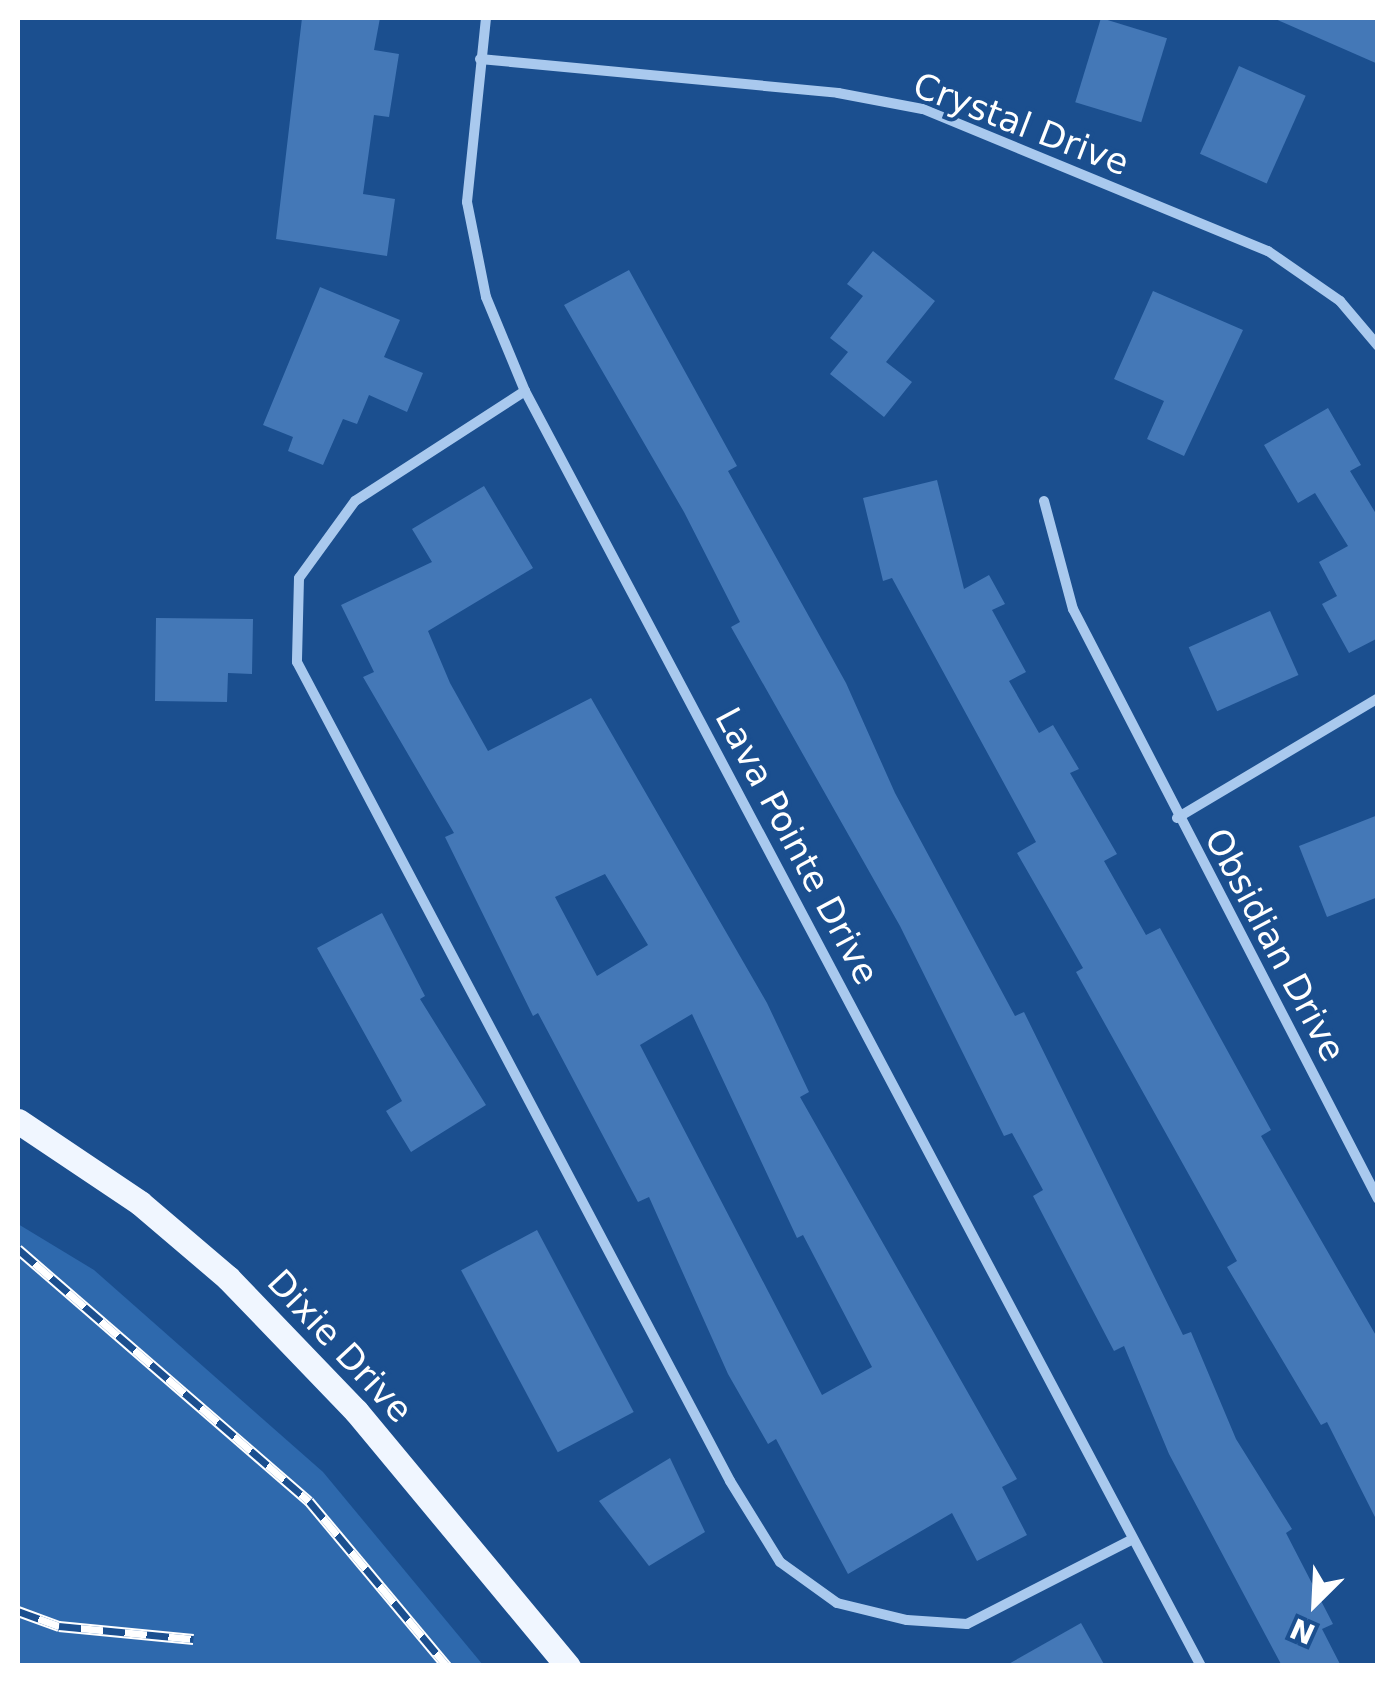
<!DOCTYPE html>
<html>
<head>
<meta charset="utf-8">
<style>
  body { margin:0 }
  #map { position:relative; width:1395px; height:1683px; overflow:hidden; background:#1b4f8f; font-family:"DejaVu Sans",sans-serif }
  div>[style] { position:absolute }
  .green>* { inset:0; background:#2e69ad }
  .building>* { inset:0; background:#4478b7; transform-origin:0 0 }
  .street>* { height:10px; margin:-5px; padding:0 5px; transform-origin:5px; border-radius:5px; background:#a9c9ee }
  .primary>* { height:25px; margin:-12.5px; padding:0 12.5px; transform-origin:12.5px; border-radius:12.5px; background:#f0f6ff }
  .rail>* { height:11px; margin-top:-5.5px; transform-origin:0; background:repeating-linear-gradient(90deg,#1b4f8f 0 22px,#fff 0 44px); box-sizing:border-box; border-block:2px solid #fff }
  span { translate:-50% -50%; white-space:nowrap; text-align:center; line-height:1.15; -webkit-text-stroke:8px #1b4f8f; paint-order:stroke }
  .street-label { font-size:35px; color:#fff }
  .frame { position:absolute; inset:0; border:20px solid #fff; pointer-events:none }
  .north { position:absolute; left:1265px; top:1553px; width:100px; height:100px; -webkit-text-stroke:8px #1b4f8f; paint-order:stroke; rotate:204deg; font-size:28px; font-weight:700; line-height:40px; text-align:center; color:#fff }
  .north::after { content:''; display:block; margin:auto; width:35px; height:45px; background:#fff; clip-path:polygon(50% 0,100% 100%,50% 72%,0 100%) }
</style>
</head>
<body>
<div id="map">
  <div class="green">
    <i style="clip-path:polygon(18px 1224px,94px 1270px,323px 1472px,483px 1665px,18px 1665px)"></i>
  </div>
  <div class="building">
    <i style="clip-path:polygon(302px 18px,380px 18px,374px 50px,399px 54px,389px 117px,374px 115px,363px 194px,395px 199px,387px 256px,276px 239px)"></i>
    <i style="left:1101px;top:18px;width:69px;height:88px;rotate:17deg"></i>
    <i style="clip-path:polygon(1273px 18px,1378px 18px,1378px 64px)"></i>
    <i style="left:1239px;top:66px;width:73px;height:96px;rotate:24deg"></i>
    <i style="clip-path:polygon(873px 251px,935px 301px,886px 362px,912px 382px,884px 417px,830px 374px,848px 352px,830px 338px,863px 296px,847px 284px)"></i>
    <i style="clip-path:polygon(629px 270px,737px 466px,728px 471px,846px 683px,895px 793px,1015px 1016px,1024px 1012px,1183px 1335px,1191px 1332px,1236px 1439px,1292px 1529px,1286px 1533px,1333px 1624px,1322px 1629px,1341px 1666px,1282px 1666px,1169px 1454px,1124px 1346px,1114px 1351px,1033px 1196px,1043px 1190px,1012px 1133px,1004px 1136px,900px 926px,731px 627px,740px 622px,684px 512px,564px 305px)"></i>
    <i style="clip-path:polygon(320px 287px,400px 320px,384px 357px,423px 373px,407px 412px,369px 395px,357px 424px,343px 419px,323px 465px,288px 451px,293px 437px,263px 425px)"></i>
    <i style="clip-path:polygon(1153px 291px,1243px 330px,1184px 456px,1147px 439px,1164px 401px,1114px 379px)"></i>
    <i style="clip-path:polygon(1328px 408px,1361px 465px,1350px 471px,1378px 517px,1378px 638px,1349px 653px,1322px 604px,1337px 596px,1319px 562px,1348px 546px,1315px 493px,1298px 503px,1264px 445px)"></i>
    <i style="clip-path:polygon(937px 480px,964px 589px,989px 575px,1005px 604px,992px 610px,1026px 672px,1009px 681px,1039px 733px,1053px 725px,1079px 769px,1070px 773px,1117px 854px,1104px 861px,1146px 935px,1160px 928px,1271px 1130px,1261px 1136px,1378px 1339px,1378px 1523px,1327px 1422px,1321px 1425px,1227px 1267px,1237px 1261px,1076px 972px,1083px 968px,1017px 853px,1036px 842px,892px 578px,883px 581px,863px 498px)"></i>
    <i style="clip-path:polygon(evenodd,484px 486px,533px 568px,428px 631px,450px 683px,488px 751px,591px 698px,767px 1003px,809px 1092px,800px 1097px,1017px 1479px,1002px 1487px,1027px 1535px,977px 1561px,952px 1513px,848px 1574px,776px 1439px,768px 1444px,728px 1374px,649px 1197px,638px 1202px,538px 1013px,533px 1016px,445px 837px,454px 833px,363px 677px,374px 672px,341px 605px,432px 562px,412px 529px,484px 486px,605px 874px,648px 945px,597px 976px,555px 897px,605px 874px,484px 486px,692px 1014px,797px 1238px,803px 1235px,872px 1367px,822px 1395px,640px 1045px,692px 1014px)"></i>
    <i style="left:1270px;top:611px;width:70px;height:89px;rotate:66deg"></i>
    <i style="clip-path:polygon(156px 618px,253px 619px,252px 674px,228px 673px,227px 702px,155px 701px)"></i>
    <i style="clip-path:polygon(1378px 815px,1378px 897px,1327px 917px,1299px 846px)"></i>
    <i style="clip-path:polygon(382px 913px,425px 996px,420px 999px,486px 1105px,411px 1152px,386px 1111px,402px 1101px,317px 948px)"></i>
    <i style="left:537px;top:1230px;width:206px;height:86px;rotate:62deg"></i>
    <i style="clip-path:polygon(670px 1458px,705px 1532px,649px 1566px,599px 1501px)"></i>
    <i style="clip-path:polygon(1081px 1623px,1105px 1666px,1005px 1666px)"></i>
  </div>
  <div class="street">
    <i style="left:486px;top:18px;width:185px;rotate:95.9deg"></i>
    <i style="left:467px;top:202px;width:97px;rotate:78.7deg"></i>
    <i style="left:486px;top:297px;width:102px;rotate:67.5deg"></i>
    <i style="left:525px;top:391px;width:1443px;rotate:62.07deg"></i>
    <i style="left:480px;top:59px;width:360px;rotate:5.4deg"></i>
    <i style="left:838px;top:93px;width:86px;rotate:10.7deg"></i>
    <i style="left:923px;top:109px;width:373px;rotate:22.4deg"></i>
    <i style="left:1268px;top:251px;width:88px;rotate:34.8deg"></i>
    <i style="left:1340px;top:301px;width:59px;rotate:49.8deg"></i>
    <i style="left:525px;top:391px;width:202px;rotate:147.1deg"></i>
    <i style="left:355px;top:501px;width:95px;rotate:126deg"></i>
    <i style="left:299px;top:578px;width:84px;rotate:91.4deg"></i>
    <i style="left:297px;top:662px;width:926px;rotate:62.13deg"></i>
    <i style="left:730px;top:1481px;width:95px;rotate:58.3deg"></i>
    <i style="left:780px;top:1562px;width:70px;rotate:35.7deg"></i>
    <i style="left:837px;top:1603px;width:72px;rotate:13.7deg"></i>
    <i style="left:907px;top:1620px;width:60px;rotate:3.8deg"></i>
    <i style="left:967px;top:1624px;width:186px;rotate:-27.1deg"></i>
    <i style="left:1044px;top:501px;width:112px;rotate:75deg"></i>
    <i style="left:1073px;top:609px;width:664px;rotate:62.66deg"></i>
    <i style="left:1177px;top:818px;width:234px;rotate:-30.8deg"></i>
  </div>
  <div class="primary">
    <i style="left:18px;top:1121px;width:147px;rotate:33.9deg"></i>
    <i style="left:140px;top:1203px;width:116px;rotate:40.4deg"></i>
    <i style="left:228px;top:1278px;width:185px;rotate:46.1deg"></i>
    <i style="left:356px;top:1411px;width:332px;rotate:50.3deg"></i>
  </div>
  <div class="rail">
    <i style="left:18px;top:1249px;width:385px;rotate:40.9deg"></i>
    <i style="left:309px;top:1501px;width:215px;rotate:50.1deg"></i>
    <i style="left:18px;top:1611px;width:44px;rotate:20.1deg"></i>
    <i style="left:59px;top:1626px;width:135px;rotate:5.5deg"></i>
  </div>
  <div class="street-label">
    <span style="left:1021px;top:124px;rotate:21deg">Crystal Drive</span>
    <span style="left:797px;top:846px;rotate:62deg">Lava Pointe Drive</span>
    <span style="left:1275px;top:945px;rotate:62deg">Obsidian Drive</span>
    <span style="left:340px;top:1346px;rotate:47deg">Dixie Drive</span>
  </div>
  <div class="frame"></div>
  <div class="north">N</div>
</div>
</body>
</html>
